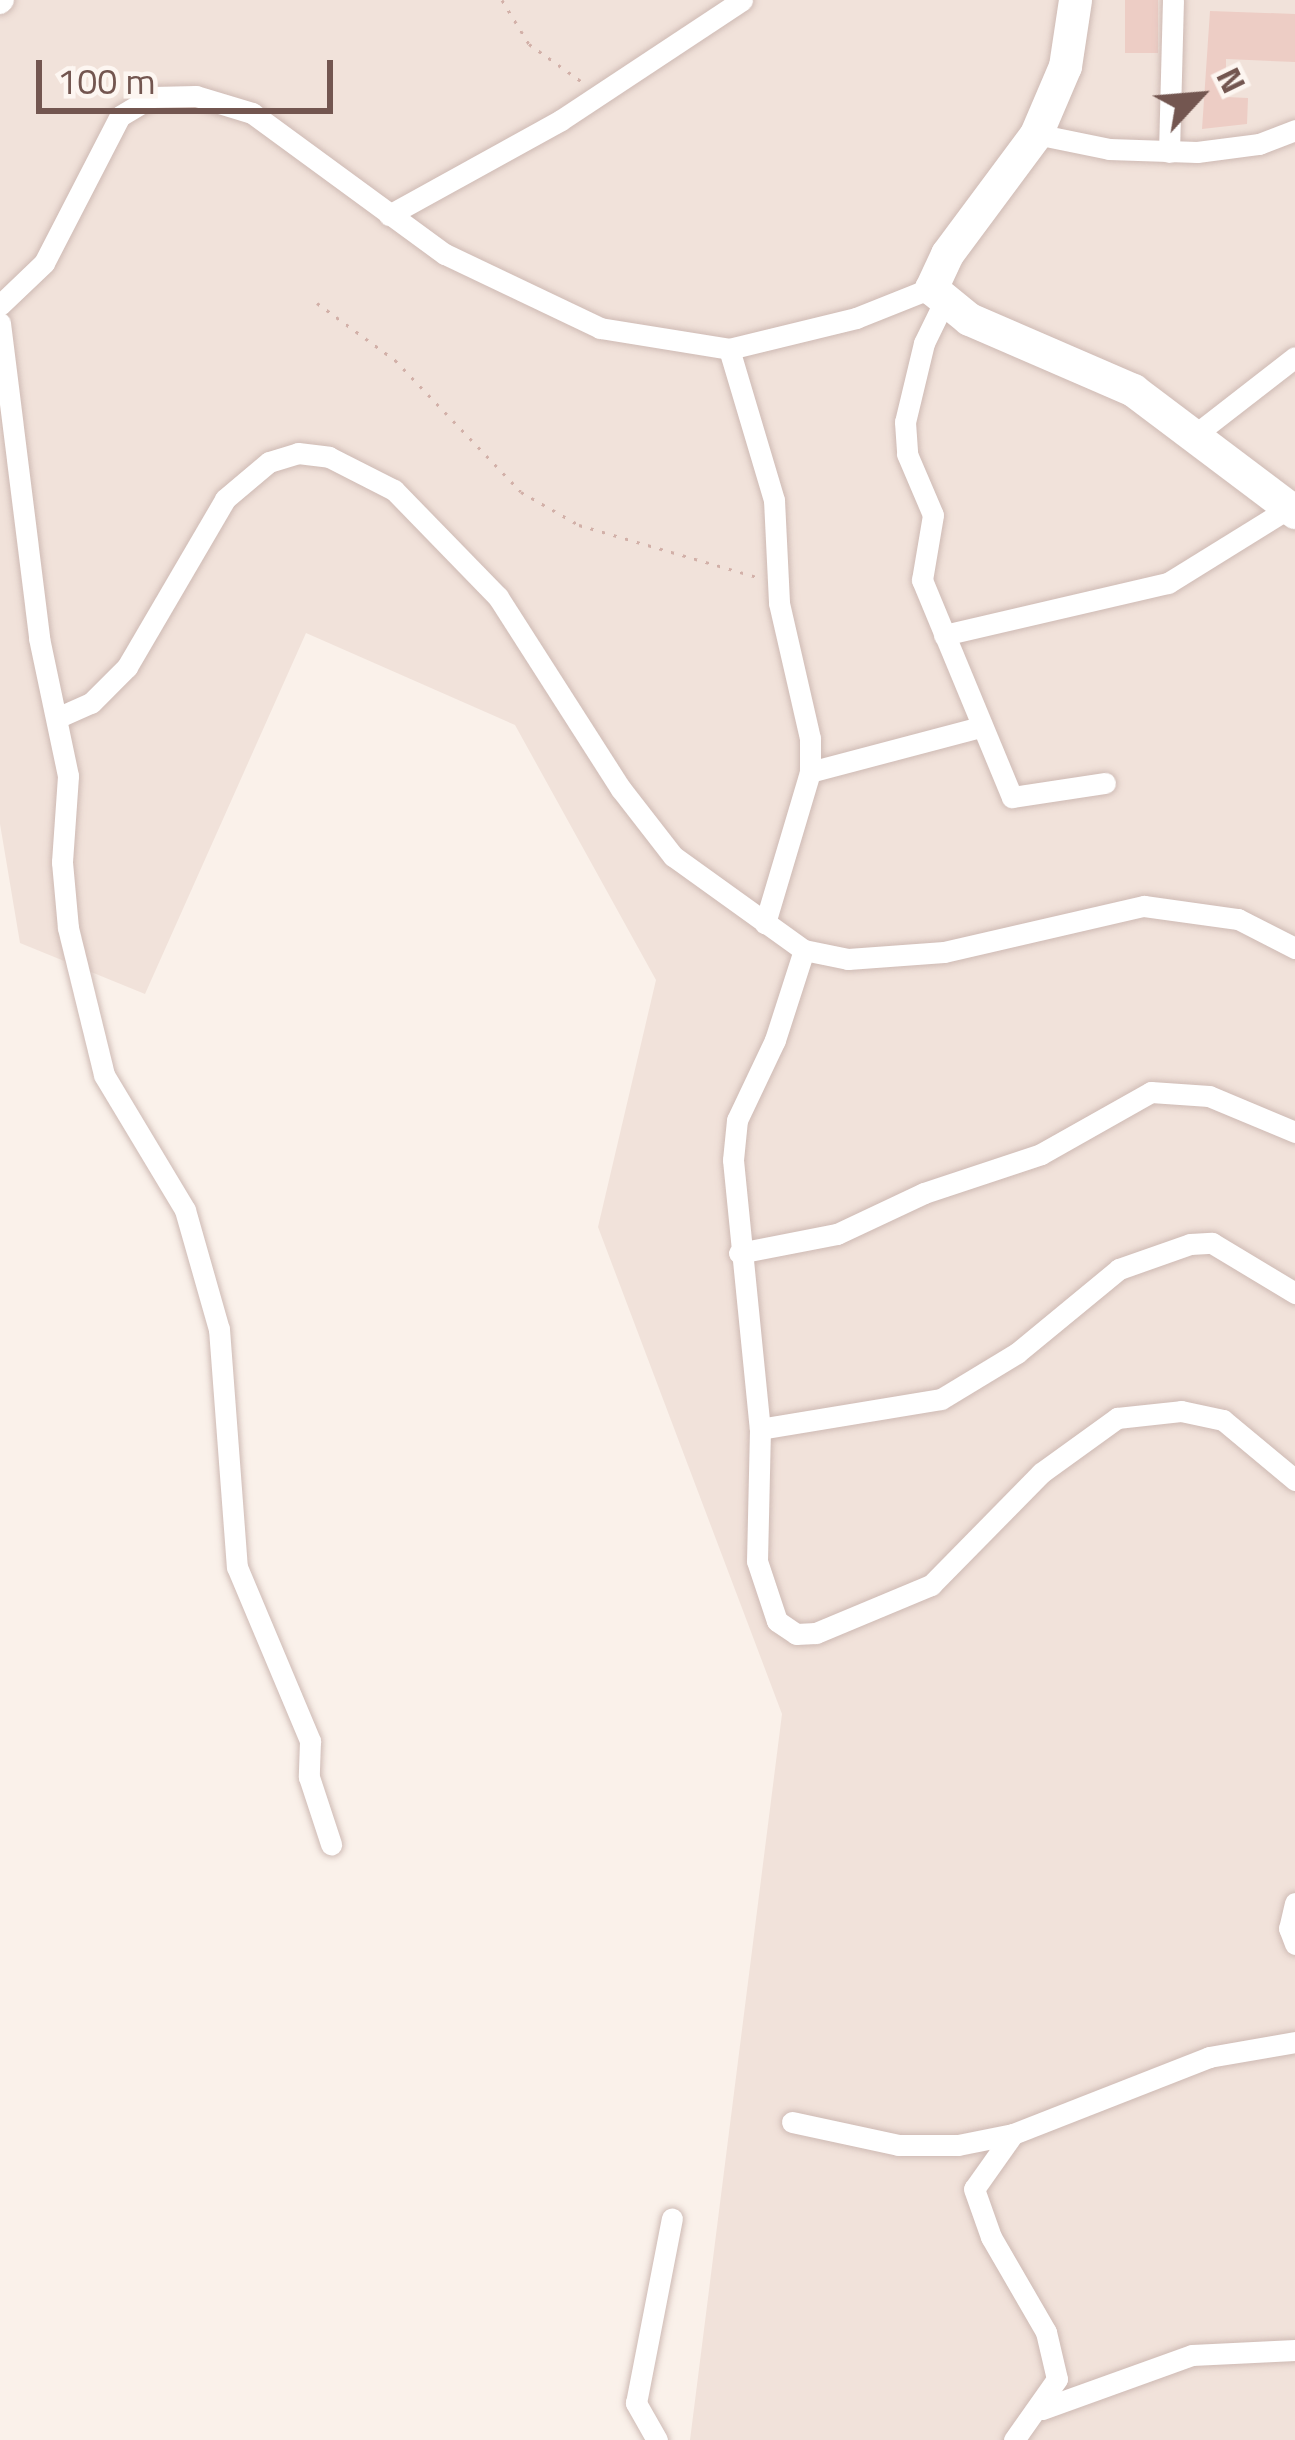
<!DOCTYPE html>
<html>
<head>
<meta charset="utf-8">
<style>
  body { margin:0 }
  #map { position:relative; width:1295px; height:2440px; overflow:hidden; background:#faf1ea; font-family:"Titillium Web",sans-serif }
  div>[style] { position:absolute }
  .residential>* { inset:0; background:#f1e2da }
  .building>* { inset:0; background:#edcdc5; transform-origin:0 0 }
  .path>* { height:3px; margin-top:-1.5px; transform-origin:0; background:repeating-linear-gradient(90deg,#d2b0a8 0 3px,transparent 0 12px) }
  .roads { filter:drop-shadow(0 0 3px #cebab4) drop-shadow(0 0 3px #cebab4) }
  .street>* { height:21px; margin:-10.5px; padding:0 10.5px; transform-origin:10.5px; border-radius:10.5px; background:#fff }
  .secondary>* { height:33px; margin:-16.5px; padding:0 16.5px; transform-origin:16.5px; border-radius:16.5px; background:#fff }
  span { translate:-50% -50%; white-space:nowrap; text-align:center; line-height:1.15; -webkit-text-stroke:9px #fdf6f1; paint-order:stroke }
  .north { position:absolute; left:1139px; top:36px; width:120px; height:120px; -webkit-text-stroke:9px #fdf6f1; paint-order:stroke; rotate:64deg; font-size:33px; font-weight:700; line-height:48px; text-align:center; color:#735650 }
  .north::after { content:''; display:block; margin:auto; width:42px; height:54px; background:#735650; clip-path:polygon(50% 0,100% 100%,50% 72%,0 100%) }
  .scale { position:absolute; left:36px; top:60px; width:297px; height:54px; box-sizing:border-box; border:6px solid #735650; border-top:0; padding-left:15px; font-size:36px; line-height:42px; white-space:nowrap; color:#735650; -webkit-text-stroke:9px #fdf6f1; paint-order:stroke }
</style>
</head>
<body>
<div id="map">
  <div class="residential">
    <i style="clip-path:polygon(0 0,1295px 0,1295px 2440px,690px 2440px,782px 1714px,598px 1227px,656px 980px,515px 725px,306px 633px,145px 994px,20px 943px,0 824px)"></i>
  </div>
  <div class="building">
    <i style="left:1125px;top:0;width:33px;height:53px"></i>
    <i style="clip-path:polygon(1210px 11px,1295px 14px,1295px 62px,1226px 59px,1226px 97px,1248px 98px,1247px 124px,1202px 129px)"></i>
  </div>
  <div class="path">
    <i style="left:502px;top:0;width:52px;rotate:58.5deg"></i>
    <i style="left:529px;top:44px;width:65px;rotate:35.6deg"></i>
    <i style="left:317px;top:303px;width:97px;rotate:36.2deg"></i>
    <i style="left:395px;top:360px;width:182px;rotate:46.3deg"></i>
    <i style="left:521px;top:492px;width:67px;rotate:29.6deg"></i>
    <i style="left:579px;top:525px;width:185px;rotate:16.3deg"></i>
  </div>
  <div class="roads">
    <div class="street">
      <i style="left:0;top:3px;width:4px;rotate:-45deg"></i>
      <i style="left:1036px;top:134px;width:75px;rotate:11.6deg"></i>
      <i style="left:1109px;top:149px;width:88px;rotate:2deg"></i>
      <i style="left:1197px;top:152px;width:63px;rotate:-7.4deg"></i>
      <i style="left:1259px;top:144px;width:39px;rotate:-21deg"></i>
      <i style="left:1169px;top:152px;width:152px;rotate:-88.5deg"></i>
      <i style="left:389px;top:215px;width:196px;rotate:-28.9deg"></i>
      <i style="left:561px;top:120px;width:217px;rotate:-33.5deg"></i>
      <i style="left:944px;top:302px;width:46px;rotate:116deg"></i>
      <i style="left:924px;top:343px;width:81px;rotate:103.5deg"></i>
      <i style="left:905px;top:422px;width:32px;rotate:86deg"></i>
      <i style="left:907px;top:454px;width:66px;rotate:66.9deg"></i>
      <i style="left:933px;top:515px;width:66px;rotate:99.6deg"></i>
      <i style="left:922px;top:580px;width:235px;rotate:67.5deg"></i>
      <i style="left:1012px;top:797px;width:94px;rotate:-8.6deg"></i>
      <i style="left:0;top:305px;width:61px;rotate:-43.7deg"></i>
      <i style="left:44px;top:263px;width:165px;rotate:-62.7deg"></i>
      <i style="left:120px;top:116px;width:37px;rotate:-31deg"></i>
      <i style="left:152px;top:97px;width:44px;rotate:-1.3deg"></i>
      <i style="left:196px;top:96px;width:59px;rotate:16.9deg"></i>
      <i style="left:252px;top:113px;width:239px;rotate:36.2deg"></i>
      <i style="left:445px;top:254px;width:172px;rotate:25.5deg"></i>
      <i style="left:600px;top:328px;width:131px;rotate:9.2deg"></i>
      <i style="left:729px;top:349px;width:131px;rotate:-13.7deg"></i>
      <i style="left:856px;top:318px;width:81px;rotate:-21.8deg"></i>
      <i style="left:0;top:323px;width:317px;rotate:82.9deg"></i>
      <i style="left:39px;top:638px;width:141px;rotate:78.1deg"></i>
      <i style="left:68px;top:776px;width:86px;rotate:94deg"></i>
      <i style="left:62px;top:862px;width:66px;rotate:84.8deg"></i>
      <i style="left:68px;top:928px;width:151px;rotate:76.2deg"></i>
      <i style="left:104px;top:1075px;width:157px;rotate:59deg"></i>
      <i style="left:185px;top:1210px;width:124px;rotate:74.1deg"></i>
      <i style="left:219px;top:1329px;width:239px;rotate:85.7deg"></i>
      <i style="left:237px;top:1567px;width:189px;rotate:67.2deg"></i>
      <i style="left:310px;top:1741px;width:36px;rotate:92deg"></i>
      <i style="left:309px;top:1777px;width:71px;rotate:71.8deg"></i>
      <i style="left:729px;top:349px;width:158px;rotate:73.4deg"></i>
      <i style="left:774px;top:500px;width:103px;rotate:87.2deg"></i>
      <i style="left:779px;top:603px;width:139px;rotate:77.1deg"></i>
      <i style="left:810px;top:738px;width:34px;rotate:90deg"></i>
      <i style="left:810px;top:772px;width:158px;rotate:106.6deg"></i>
      <i style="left:1192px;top:437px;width:130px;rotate:-37.8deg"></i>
      <i style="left:944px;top:635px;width:230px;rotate:-13.1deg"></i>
      <i style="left:1168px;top:583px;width:142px;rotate:-31.8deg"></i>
      <i style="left:59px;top:717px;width:35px;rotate:-24deg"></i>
      <i style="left:91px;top:703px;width:51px;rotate:-45deg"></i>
      <i style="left:127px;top:667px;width:194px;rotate:-59.7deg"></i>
      <i style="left:225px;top:499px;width:57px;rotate:-40.1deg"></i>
      <i style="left:269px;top:462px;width:30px;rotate:-17deg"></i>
      <i style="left:298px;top:453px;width:31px;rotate:7deg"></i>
      <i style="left:329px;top:457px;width:73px;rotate:26.9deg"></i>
      <i style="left:394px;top:490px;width:149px;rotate:45.8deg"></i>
      <i style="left:498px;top:597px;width:228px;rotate:57.4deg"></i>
      <i style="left:621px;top:789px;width:85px;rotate:52.2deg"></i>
      <i style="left:673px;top:856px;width:161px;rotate:35.7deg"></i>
      <i style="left:804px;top:950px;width:45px;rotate:11.6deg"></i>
      <i style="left:848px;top:959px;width:96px;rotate:-4.2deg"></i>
      <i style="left:944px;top:952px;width:205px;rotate:-13deg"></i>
      <i style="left:1144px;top:906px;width:95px;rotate:7.9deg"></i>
      <i style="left:1238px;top:919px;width:64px;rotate:27deg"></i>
      <i style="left:810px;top:772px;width:173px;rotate:-14.8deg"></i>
      <i style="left:804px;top:950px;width:95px;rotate:107.9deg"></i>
      <i style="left:775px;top:1040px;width:89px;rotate:115.4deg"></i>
      <i style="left:737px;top:1120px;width:40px;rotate:95.7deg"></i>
      <i style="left:733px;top:1160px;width:270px;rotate:84.3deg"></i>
      <i style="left:760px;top:1429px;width:132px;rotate:91.3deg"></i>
      <i style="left:757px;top:1561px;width:63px;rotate:71.6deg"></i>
      <i style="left:777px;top:1621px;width:23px;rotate:34deg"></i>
      <i style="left:796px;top:1634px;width:20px;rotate:-3deg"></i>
      <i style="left:816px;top:1633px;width:125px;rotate:-22.7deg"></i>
      <i style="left:931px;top:1585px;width:157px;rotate:-45.5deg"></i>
      <i style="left:1041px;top:1473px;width:94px;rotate:-35.9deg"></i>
      <i style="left:1117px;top:1418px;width:64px;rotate:-6.2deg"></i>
      <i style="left:1181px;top:1411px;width:43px;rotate:12.1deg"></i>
      <i style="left:1223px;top:1420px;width:94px;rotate:39.8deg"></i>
      <i style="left:739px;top:1253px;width:100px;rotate:-11deg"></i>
      <i style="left:837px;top:1234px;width:96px;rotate:-25.2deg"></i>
      <i style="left:924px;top:1193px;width:123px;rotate:-18.4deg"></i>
      <i style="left:1041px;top:1154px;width:126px;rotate:-29.4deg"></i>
      <i style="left:1151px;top:1092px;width:58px;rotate:3.9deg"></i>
      <i style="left:1209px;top:1096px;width:93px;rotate:22.7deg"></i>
      <i style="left:760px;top:1429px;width:183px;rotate:-9.4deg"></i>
      <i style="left:941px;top:1399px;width:89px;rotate:-31.2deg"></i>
      <i style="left:1017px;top:1353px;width:132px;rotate:-39.5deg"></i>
      <i style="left:1119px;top:1269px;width:75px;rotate:-19.4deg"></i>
      <i style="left:1190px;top:1244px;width:22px;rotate:-3deg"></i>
      <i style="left:1212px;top:1243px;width:97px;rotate:31.1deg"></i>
      <i style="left:1295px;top:1903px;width:26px;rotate:103deg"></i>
      <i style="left:1289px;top:1928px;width:17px;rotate:69deg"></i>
      <i style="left:792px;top:2122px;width:108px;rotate:12.2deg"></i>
      <i style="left:898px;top:2145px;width:60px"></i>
      <i style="left:958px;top:2145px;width:56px;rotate:-11.3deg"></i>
      <i style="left:1013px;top:2134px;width:211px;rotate:-21.4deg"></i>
      <i style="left:1209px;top:2057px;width:87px;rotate:-9.9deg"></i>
      <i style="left:1013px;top:2134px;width:67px;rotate:125.3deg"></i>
      <i style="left:974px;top:2189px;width:51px;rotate:70.5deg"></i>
      <i style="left:991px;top:2237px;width:110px;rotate:59.9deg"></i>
      <i style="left:1046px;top:2332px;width:48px;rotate:76.8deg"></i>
      <i style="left:1057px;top:2379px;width:75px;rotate:125.2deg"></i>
      <i style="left:1042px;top:2409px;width:159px;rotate:-19.8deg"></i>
      <i style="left:1192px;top:2355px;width:103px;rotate:-2.8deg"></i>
      <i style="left:657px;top:2440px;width:43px;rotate:-119.6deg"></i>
      <i style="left:636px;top:2403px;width:188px;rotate:-79deg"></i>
    </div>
    <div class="secondary">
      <i style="left:1075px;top:0;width:67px;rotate:98.6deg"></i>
      <i style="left:1065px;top:66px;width:74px;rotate:113.1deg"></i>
      <i style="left:1036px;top:134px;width:149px;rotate:126.6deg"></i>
      <i style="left:947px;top:254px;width:38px;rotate:115deg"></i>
      <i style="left:931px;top:288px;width:49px;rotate:39.2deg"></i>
      <i style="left:969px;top:319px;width:179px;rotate:23.4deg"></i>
      <i style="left:1133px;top:390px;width:203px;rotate:37deg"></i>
    </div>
  </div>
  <div class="north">N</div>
  <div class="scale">100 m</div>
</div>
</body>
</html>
